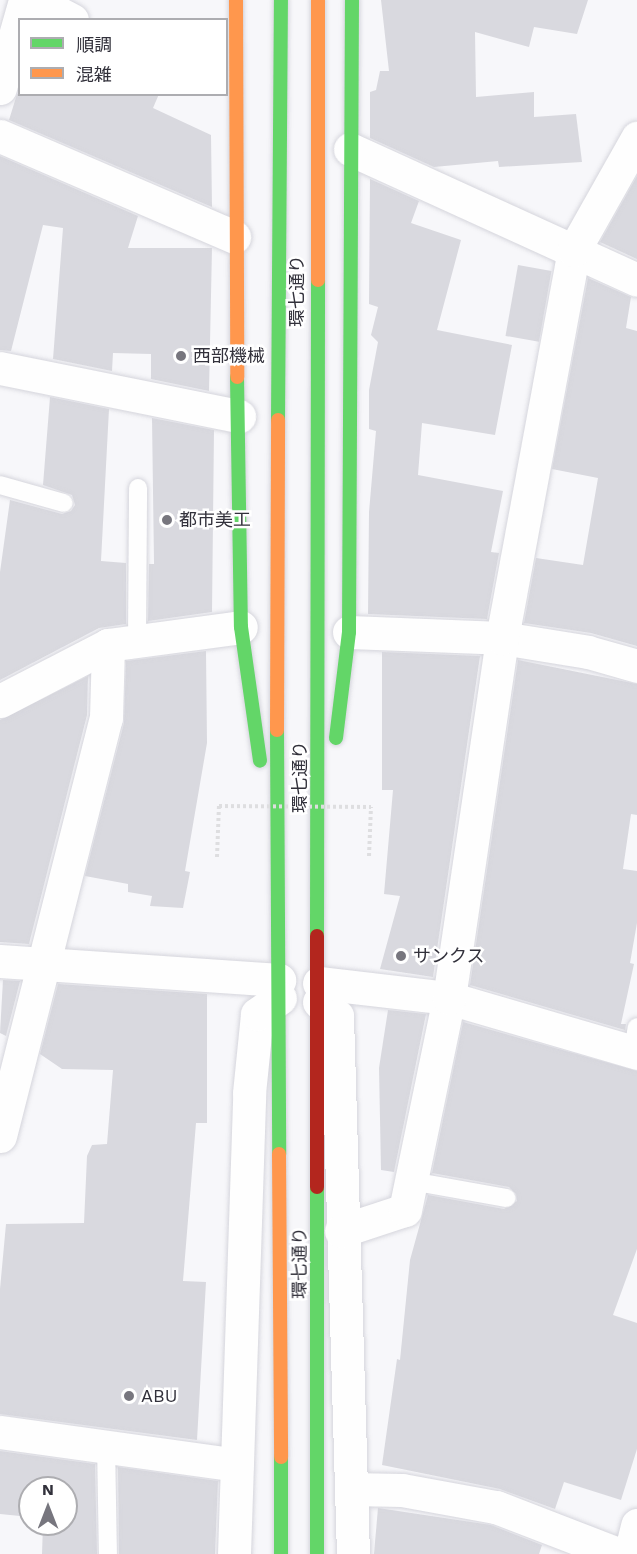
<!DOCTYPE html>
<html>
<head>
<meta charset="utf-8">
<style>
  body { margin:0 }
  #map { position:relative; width:637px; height:1554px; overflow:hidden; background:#f7f7fa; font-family:"Work Sans","Noto Sans JP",sans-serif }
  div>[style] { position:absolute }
  .building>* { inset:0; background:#d9d9df; transform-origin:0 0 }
  .path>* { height:4px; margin-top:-2px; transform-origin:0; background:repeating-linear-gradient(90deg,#dedee0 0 3px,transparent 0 6px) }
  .roads { filter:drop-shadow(0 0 2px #d5d5dc) drop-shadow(0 0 2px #d5d5dc) }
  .lane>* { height:18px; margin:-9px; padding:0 9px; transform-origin:9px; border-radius:9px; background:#fefefe }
  .street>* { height:33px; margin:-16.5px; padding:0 16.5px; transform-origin:16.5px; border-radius:16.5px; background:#fefefe }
  .fast>* { height:14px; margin:-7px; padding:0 7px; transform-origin:7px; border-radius:7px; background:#63d668 }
  .slow>* { height:14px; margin:-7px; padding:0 7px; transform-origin:7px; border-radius:7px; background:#ff974d }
  .jam>* { height:14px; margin:-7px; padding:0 7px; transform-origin:7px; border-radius:7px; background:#b3261e }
  .path-bridge>* { height:4px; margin-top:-2px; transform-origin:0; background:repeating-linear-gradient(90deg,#dedee0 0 3px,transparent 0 6px) }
  .dots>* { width:16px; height:16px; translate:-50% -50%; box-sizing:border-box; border:3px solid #fff; border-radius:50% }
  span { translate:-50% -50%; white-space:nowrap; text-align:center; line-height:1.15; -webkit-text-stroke:5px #fff; paint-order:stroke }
  .street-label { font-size:18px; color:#32313b }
  .poi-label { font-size:18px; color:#32313b }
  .left { translate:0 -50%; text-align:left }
  .legend { position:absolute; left:18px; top:18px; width:210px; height:78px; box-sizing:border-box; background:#fff; border:2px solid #adadb1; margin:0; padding:8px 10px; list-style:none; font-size:18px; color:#32313b }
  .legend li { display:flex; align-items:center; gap:12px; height:30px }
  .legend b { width:30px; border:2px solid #adadb1 }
  .north { position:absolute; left:18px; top:1476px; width:60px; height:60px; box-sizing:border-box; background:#fff; border:2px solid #adadb1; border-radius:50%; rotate:0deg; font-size:16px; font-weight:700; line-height:24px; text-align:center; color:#32313b }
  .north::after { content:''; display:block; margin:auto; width:21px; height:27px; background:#77767e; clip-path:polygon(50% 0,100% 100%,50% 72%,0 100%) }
</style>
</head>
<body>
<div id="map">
  <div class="building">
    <i style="clip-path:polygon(381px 0,588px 0,577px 34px,534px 27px,529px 47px,475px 32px,476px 97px,534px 92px,534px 117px,576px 114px,582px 162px,499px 167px,498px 161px,434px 167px,370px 138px,370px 92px,376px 90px,380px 71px,389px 71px)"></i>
    <i style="clip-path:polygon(17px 94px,159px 94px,153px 108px,211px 135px,212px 207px,9px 120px)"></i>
    <i style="clip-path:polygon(0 156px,138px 216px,128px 248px,212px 248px,209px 391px,151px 379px,151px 354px,113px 353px,112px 371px,53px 359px,63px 228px,43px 225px,11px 351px,0 350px)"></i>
    <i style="clip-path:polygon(637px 176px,637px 259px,600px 242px)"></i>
    <i style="clip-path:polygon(370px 179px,419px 201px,411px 223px,461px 240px,437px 330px,512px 345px,495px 435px,422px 423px,418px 475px,503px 491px,491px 552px,499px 553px,487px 619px,368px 614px,369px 512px,376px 431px,369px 429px,369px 390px,378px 342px,371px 335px,378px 307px,369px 304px)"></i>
    <i style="left:518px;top:265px;width:34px;height:72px;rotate:10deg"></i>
    <i style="clip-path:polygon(588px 278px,631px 297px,626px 328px,637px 331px,637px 646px,591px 633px,524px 623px,536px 558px,583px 565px,598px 478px,552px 469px)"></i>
    <i style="clip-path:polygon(50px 397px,109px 409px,101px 561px,126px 563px,126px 624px,99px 628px,0 680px,0 572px,10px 500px,62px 514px,71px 511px,75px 505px,72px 495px,43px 485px)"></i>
    <i style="clip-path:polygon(152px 418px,214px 430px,212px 612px,148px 621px,149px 564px,154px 564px)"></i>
    <i style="clip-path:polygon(206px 651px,207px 743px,185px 871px,190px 872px,183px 908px,150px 906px,152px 896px,128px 892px,128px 884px,85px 876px,124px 723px,126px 661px)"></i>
    <i style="clip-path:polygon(382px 652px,480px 656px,433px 977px,380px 969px,400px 896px,384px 894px,393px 790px,382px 790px)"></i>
    <i style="clip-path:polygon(518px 660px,637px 684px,637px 815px,631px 814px,623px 869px,637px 871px,637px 923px,630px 963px,634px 964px,621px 1024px,626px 1024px,625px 1030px,470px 985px)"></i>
    <i style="clip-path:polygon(88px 676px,87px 715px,29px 944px,0 942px,0 720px)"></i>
    <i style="clip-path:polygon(3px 980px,20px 981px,6px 1036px,0 1033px)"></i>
    <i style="clip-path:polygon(58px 984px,207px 994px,207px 1123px,196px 1123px,183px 1281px,206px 1282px,197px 1440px,0 1414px,0 1289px,6px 1224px,84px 1223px,87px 1156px,92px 1145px,107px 1144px,113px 1070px,62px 1069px,40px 1054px)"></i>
    <i style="clip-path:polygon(388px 1010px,426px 1014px,394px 1172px,381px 1170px,379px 1068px)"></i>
    <i style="clip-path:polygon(463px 1022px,637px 1071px,637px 1249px,613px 1315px,637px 1323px,637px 1449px,621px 1500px,564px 1482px,555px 1509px,500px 1489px,382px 1465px,397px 1359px,400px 1360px,410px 1260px,428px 1195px,504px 1209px,517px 1201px,516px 1194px,509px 1187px,432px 1173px)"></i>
    <i style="clip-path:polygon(0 1451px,95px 1464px,97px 1554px,42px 1554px,43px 1524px,66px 1524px,66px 1488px,30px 1488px,30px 1517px,0 1514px)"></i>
    <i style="clip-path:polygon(118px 1467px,218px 1481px,215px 1554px,119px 1554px)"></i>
    <i style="clip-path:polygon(378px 1508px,491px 1525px,542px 1545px,539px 1554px,374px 1554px)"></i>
  </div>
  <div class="path">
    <i style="left:369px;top:856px;width:49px;rotate:-87.7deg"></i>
    <i style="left:217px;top:857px;width:51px;rotate:-87.8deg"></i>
  </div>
  <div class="roads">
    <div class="lane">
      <i style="left:0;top:485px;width:66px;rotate:15.7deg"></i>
      <i style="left:137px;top:641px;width:153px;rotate:-89.6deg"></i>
      <i style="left:633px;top:1051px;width:24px;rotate:-81deg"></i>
      <i style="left:411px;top:1181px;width:97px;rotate:10.1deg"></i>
      <i style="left:106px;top:1444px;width:110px;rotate:89deg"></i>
    </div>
    <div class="street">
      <i style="left:34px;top:0;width:43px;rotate:27.8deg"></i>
      <i style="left:0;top:88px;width:91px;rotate:-74.1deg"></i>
      <i style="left:0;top:136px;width:255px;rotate:23.3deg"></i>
      <i style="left:350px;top:149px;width:315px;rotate:24.5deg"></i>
      <i style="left:0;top:368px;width:244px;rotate:11.4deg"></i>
      <i style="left:349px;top:632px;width:153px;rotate:2.2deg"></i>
      <i style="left:502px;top:638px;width:87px;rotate:9.2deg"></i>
      <i style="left:588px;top:652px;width:51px;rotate:15.9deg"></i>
      <i style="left:0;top:701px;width:122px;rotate:-27.4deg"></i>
      <i style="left:108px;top:645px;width:134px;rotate:-7.7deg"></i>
      <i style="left:0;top:961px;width:280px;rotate:3.9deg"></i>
      <i style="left:319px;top:983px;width:131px;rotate:6.6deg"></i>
      <i style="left:449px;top:998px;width:196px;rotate:16.3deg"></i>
      <i style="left:319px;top:1002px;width:23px;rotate:38deg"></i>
      <i style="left:337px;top:1016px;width:538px;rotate:88.3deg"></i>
      <i style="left:0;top:1136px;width:431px;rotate:-75.8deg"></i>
      <i style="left:106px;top:718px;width:73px;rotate:-88.4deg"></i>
      <i style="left:341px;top:1231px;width:67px;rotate:-18.2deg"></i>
      <i style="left:405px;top:1210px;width:217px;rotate:-78.3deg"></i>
      <i style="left:449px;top:998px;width:364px;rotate:-81.6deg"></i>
      <i style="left:502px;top:638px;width:395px;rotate:-79.5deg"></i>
      <i style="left:574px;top:250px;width:129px;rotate:-60.6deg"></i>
      <i style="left:0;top:1432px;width:239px;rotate:7.9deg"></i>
      <i style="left:351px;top:1489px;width:51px;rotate:1.1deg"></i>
      <i style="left:402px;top:1490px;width:96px;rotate:10.3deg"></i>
      <i style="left:496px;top:1507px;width:131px;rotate:21.1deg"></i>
      <i style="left:234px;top:1554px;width:461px;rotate:-88.1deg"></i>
      <i style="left:249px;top:1093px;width:79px;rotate:-84.2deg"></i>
      <i style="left:257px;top:1014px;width:28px;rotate:-35deg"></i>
      <i style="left:630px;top:1554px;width:30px;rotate:-76deg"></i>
    </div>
    <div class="fast">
      <i style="left:237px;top:377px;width:250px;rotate:89.1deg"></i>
      <i style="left:241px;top:627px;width:135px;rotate:81.9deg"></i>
      <i style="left:278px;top:420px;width:420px;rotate:-89.6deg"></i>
      <i style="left:277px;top:730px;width:424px;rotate:89.7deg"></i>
      <i style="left:336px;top:738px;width:107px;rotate:-83deg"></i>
      <i style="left:349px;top:632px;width:632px;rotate:-89.73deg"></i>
      <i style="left:317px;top:936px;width:656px;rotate:-89.91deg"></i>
      <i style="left:281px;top:1457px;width:97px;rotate:90deg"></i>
      <i style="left:317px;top:1554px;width:367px;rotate:-90deg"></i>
    </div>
    <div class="slow">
      <i style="left:236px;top:0;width:377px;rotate:89.8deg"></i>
      <i style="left:318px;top:280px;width:280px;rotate:-90deg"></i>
      <i style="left:277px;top:730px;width:310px;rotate:-89.8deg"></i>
      <i style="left:279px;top:1154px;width:303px;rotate:89.6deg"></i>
    </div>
    <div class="jam">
      <i style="left:317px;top:1187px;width:251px;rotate:-90deg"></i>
    </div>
  </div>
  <div class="path-bridge">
    <i style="left:219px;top:806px;width:152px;rotate:0.4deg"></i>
  </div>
  <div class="dots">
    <i style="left:181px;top:356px;background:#77767e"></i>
    <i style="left:167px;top:520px;background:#77767e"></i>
    <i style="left:401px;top:956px;background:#77767e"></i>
    <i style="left:129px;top:1396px;background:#77767e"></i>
  </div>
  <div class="street-label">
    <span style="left:297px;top:291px;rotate:-90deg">環七通り</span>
    <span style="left:300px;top:777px;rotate:-90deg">環七通り</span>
    <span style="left:300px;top:1263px;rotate:-90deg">環七通り</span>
  </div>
  <div class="poi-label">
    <span class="left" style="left:193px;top:356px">西部機械</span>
    <span class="left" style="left:179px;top:520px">都市美工</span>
    <span class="left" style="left:413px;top:956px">サンクス</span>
    <span class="left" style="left:141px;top:1396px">ABU</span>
  </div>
  <ul class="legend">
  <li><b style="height:8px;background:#63d668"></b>順調</li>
  <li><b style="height:8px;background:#ff974d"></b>混雑</li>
  </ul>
  <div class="north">N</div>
</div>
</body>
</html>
